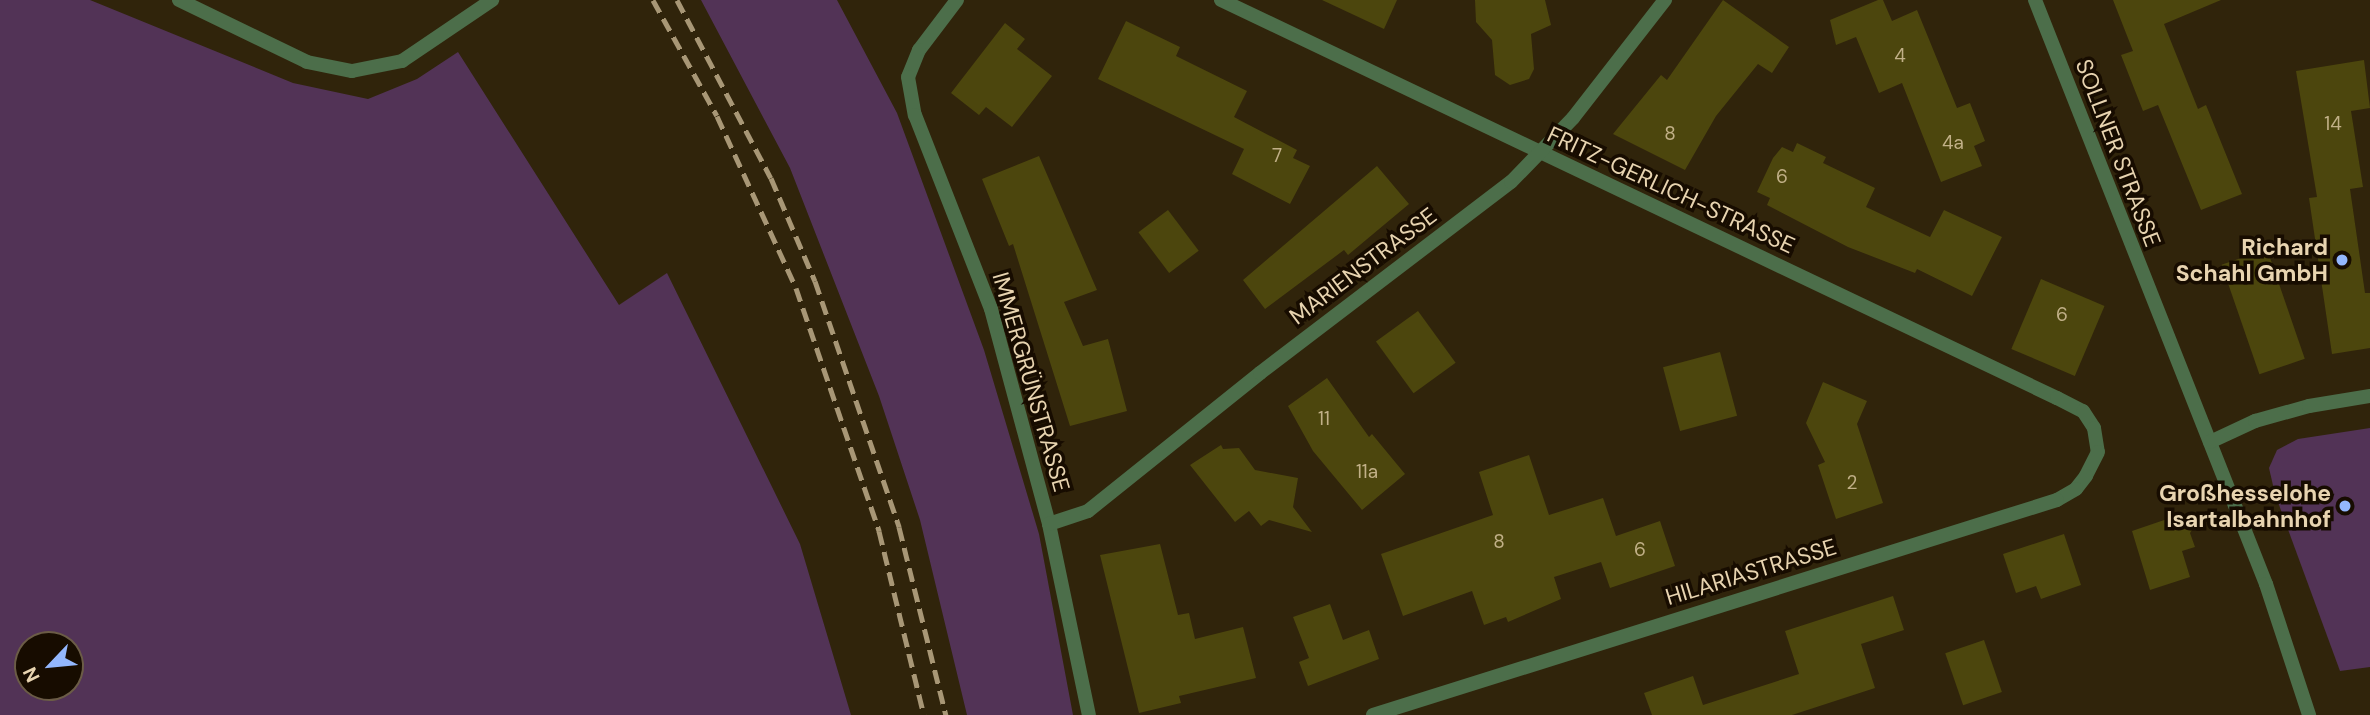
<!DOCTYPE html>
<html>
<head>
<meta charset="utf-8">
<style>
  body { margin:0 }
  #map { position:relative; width:2370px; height:715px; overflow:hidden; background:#30240b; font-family:"DM Sans",sans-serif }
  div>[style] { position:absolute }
  .green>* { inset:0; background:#523356 }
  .building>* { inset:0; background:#4c460d; transform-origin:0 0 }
  .minor>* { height:14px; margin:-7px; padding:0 7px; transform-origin:7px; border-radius:7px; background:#4c6e4a }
  .rail>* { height:5px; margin-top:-2.5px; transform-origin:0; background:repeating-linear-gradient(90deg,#a89776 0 14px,transparent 0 21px) }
  .dots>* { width:19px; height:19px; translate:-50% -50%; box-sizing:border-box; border:4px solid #170c00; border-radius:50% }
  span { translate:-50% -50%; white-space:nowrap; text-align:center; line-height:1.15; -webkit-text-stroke:7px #170c00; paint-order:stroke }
  .number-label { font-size:19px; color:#c1b087 }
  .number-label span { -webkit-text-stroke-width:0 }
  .street-label { font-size:23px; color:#e8d4b0 }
  .poi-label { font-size:23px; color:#e8d4b0; font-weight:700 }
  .right { translate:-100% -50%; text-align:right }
  .north { position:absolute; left:14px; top:631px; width:70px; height:70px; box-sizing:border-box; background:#170c00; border:2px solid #6b5c46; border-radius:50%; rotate:244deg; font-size:19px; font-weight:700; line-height:28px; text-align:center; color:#e8d4b0 }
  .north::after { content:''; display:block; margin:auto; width:24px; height:32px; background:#93b7fd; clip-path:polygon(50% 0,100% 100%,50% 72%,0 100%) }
</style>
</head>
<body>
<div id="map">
  <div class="green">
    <i style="clip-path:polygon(evenodd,0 0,90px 0,293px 83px,368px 99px,417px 79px,458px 52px,619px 305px,667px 273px,800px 544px,851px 715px,0 715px,0 0,70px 645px,70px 687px,28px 687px,28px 645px,70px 645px)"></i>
    <i style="clip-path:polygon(701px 0,837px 0,897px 113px,984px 350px,1039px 534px,1073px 715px,967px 715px,920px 520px,879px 396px,790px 168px)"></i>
    <i style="clip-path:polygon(2370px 428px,2370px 667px,2340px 671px,2275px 494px,2269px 468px,2277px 450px,2298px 439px)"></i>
  </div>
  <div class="building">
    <i style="clip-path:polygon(1322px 0,1397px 0,1384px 29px)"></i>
    <i style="clip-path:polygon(1475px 0,1545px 0,1551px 25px,1531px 34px,1534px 69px,1529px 79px,1510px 85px,1495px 75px,1492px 40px,1476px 22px)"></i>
    <i style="clip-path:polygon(1723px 0,1789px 47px,1772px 73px,1758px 64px,1716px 116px,1685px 170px,1613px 134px,1661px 75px,1667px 80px)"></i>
    <i style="clip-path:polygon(1878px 0,1883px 0,1892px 21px,1917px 10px,1957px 108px,1970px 103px,1985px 141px,1974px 146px,1982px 166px,1941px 182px,1902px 83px,1879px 93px,1856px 37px,1836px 45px,1830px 20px)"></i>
    <i style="clip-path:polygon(2113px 0,2221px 0,2164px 24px,2198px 109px,2206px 105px,2242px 194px,2201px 210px,2158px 105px,2143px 111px,2121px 55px,2133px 51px)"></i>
    <i style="clip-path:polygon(1126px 21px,1180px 47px,1176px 56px,1247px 91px,1234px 117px,1297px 150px,1293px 158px,1310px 166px,1290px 204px,1232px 174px,1244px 149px,1098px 79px)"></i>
    <i style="clip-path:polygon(1005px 23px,1025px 39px,1017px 49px,1052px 76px,1012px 127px,986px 107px,979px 115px,951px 93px)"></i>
    <i style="clip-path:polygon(2364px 60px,2370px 108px,2351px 111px,2363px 187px,2350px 189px,2365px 293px,2370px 293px,2370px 348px,2332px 354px,2309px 198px,2317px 197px,2296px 71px)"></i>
    <i style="clip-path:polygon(1797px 143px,1826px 157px,1823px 163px,1875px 188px,1866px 207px,1930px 237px,1944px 210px,2002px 237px,1972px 296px,1917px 269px,1915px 273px,1848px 247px,1767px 205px,1770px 198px,1757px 192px,1773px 158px,1782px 147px,1793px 152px)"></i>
    <i style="clip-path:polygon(1039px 156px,1097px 290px,1064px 302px,1083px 346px,1108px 339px,1127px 411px,1070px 426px,1013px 244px,1009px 246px,982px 179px)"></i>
    <i style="clip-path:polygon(1377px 166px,1409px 204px,1348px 255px,1344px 250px,1265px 309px,1243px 280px)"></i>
    <i style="left:1168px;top:210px;width:51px;height:37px;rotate:53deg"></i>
    <i style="left:2267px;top:249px;width:116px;height:48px;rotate:71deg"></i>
    <i style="left:2041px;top:279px;width:69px;height:76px;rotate:23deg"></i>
    <i style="left:1418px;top:311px;width:64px;height:52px;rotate:54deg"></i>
    <i style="left:1720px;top:352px;width:66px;height:59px;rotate:75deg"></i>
    <i style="clip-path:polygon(1327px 378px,1369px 437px,1372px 434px,1405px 474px,1362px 510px,1313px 451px,1288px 406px)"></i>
    <i style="clip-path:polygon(1823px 382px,1867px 401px,1857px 424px,1883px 503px,1836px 519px,1818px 465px,1825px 462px,1806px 423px)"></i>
    <i style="clip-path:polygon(1221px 445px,1223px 449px,1239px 448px,1255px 470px,1298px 478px,1293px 507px,1312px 532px,1269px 520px,1261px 526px,1249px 511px,1235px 522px,1190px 465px)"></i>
    <i style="clip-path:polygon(1529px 455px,1549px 515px,1603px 498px,1616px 536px,1660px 521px,1675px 566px,1610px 588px,1601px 562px,1554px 577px,1561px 599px,1508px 622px,1506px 617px,1484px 625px,1472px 591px,1403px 616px,1381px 554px,1493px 515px,1479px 472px)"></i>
    <i style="clip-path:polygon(2176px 516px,2194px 527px,2190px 533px,2195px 547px,2182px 551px,2190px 577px,2150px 590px,2132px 531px)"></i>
    <i style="clip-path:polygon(2064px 534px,2081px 585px,2041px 599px,2036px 586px,2016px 593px,2003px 554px)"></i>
    <i style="clip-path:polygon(1160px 544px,1178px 615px,1189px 613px,1195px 639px,1243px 627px,1256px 678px,1179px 696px,1181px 703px,1139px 713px,1100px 555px)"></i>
    <i style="clip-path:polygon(1893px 596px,1904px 630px,1861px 644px,1875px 688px,1792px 715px,1652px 715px,1644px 693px,1693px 676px,1703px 705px,1799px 674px,1785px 631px)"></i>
    <i style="clip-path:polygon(1330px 604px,1343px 640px,1369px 630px,1379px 659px,1308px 686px,1299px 662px,1309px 658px,1293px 617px)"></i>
    <i style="left:1984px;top:640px;width:55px;height:41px;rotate:71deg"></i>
  </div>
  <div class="minor">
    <i style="left:179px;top:0;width:142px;rotate:25.8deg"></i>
    <i style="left:307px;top:62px;width:46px;rotate:11.3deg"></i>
    <i style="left:352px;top:71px;width:51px;rotate:-11.3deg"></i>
    <i style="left:402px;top:61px;width:109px;rotate:-34.1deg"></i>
    <i style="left:957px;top:0;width:63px;rotate:127.2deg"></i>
    <i style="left:919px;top:50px;width:29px;rotate:112deg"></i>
    <i style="left:908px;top:77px;width:39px;rotate:80deg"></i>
    <i style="left:915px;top:115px;width:208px;rotate:68.6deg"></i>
    <i style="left:991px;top:309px;width:223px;rotate:74.9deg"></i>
    <i style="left:1049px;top:524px;width:195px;rotate:78.2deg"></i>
    <i style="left:1221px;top:0;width:926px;rotate:25.46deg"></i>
    <i style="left:2057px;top:398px;width:29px;rotate:27deg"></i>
    <i style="left:2083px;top:411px;width:20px;rotate:57deg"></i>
    <i style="left:2094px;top:428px;width:24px;rotate:81deg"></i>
    <i style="left:2098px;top:452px;width:27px;rotate:117deg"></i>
    <i style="left:2086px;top:476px;width:16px;rotate:128deg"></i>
    <i style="left:2076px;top:489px;width:22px;rotate:150deg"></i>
    <i style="left:2057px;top:500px;width:717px;rotate:162.55deg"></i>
    <i style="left:2035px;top:0;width:628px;rotate:68.42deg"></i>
    <i style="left:2266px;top:584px;width:138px;rotate:71.8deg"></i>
    <i style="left:2210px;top:442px;width:50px;rotate:-25deg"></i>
    <i style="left:2255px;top:421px;width:56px;rotate:-15.5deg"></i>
    <i style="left:2309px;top:406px;width:62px;rotate:-9.3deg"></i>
    <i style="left:1049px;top:524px;width:41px;rotate:-18.4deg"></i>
    <i style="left:1088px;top:511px;width:221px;rotate:-38.7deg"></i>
    <i style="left:1260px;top:373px;width:315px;rotate:-37.3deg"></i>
    <i style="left:1511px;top:182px;width:89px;rotate:-45.9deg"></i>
    <i style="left:1573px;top:118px;width:150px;rotate:-52.1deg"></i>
  </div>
  <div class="rail">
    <i style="left:653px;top:0;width:132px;rotate:61.1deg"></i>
    <i style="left:717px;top:116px;width:189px;rotate:65.3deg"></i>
    <i style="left:796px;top:288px;width:257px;rotate:71.1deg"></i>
    <i style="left:879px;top:531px;width:189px;rotate:76.3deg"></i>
    <i style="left:677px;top:0;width:201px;rotate:62.2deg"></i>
    <i style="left:771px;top:178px;width:112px;rotate:66.9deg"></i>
    <i style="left:815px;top:281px;width:260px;rotate:71.1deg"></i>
    <i style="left:899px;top:527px;width:194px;rotate:76deg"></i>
  </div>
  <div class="dots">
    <i style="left:2342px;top:260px;background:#93b7fd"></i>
    <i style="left:2345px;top:506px;background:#93b7fd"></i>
  </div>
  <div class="number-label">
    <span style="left:1900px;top:56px">4</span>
    <span style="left:2333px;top:124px">14</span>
    <span style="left:1670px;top:134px">8</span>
    <span style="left:1953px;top:143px">4a</span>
    <span style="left:1277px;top:156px">7</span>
    <span style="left:1782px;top:177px">6</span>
    <span style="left:2062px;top:315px">6</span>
    <span style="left:1324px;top:419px">11</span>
    <span style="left:1367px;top:472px">11a</span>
    <span style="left:1852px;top:483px">2</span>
    <span style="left:1499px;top:542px">8</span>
    <span style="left:1640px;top:550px">6</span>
  </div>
  <div class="street-label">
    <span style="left:2118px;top:153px;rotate:69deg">SOLLNER STRASSE</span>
    <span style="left:1671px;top:190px;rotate:25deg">FRITZ-GERLICH-STRASSE</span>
    <span style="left:1363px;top:266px;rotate:-37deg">MARIENSTRASSE</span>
    <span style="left:1031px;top:382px;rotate:74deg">IMMERGRÜNSTRASSE</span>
    <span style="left:1751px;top:572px;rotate:-17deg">HILARIASTRASSE</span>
  </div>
  <div class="poi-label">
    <span class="right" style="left:2328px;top:260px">Richard<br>Schahl GmbH</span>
    <span class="right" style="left:2331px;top:506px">Großhesselohe<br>Isartalbahnhof</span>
  </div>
  <div class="north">N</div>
</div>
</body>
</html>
